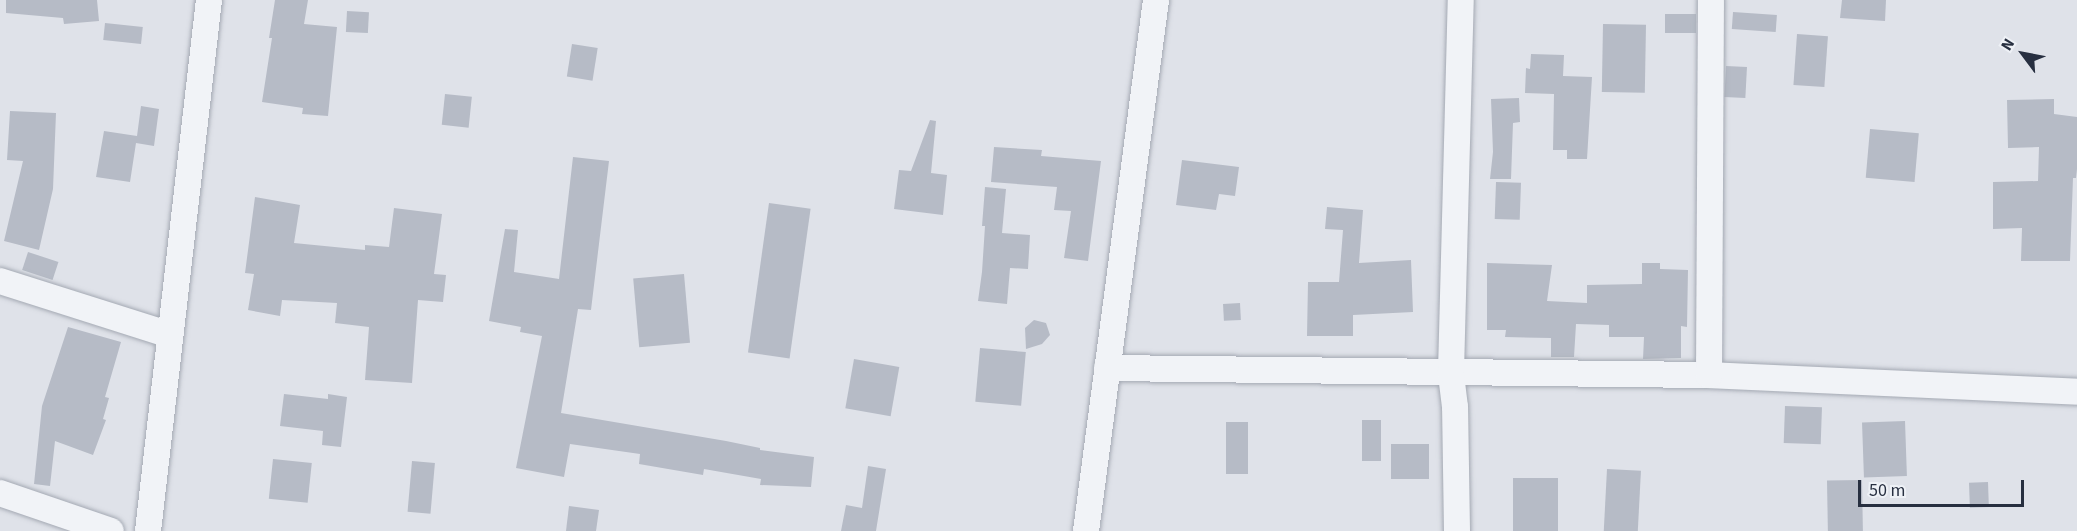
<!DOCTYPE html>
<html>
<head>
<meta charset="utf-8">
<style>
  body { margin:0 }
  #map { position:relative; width:2077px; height:531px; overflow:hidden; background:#dfe2e9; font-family:"Source Sans 3",sans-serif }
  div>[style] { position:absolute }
  .building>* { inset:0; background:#b6bbc6; transform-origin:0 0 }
  .roads { filter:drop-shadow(0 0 2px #a4a9b3) drop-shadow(0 0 2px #a4a9b3) }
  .minor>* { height:26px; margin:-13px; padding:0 13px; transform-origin:13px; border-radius:13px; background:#f1f3f7 }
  span { translate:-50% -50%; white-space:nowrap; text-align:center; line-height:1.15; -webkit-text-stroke:5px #eef1f6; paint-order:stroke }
  .north { position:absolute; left:1993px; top:24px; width:60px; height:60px; -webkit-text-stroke:4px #eef1f6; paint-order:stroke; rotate:302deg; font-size:16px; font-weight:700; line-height:24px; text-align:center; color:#272f40 }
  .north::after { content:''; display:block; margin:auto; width:21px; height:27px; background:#272f40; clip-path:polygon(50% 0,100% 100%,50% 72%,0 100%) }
  .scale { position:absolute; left:1858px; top:480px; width:166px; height:27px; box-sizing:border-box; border:3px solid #272f40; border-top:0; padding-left:8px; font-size:18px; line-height:21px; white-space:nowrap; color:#272f40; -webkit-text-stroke:4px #eef1f6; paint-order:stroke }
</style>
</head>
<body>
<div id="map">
  <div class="building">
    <i style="clip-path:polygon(6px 0,97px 0,99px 21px,64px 24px,63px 18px,6px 13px)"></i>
    <i style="clip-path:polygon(275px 0,308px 0,304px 24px,337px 27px,328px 116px,302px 114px,303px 108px,262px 102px,272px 38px,269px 38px)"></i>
    <i style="clip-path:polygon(1842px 0,1886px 0,1885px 21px,1840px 18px)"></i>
    <i style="left:347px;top:11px;width:22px;height:21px;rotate:3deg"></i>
    <i style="left:1733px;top:12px;width:44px;height:17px;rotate:4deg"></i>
    <i style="left:1696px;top:14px;width:19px;height:31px;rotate:90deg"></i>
    <i style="left:105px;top:23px;width:38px;height:17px;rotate:6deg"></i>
    <i style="left:1603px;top:24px;width:43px;height:68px;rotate:1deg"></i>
    <i style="left:1797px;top:34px;width:31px;height:51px;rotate:4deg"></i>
    <i style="left:572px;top:44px;width:26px;height:33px;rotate:9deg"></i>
    <i style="clip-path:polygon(1531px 54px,1564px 55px,1563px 76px,1592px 77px,1587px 159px,1567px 159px,1567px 150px,1553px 150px,1554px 94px,1525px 93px,1526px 68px,1530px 69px)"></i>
    <i style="left:1726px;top:66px;width:21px;height:31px;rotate:3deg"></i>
    <i style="left:445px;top:94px;width:27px;height:31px;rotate:6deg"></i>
    <i style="clip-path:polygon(1519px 98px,1520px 122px,1513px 123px,1511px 179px,1490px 179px,1493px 152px,1491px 99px)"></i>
    <i style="clip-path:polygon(2054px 99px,2054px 114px,2077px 117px,2077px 169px,2076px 178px,2073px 178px,2070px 261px,2021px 261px,2022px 228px,1993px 229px,1993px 182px,2038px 181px,2039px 147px,2008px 148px,2007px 100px)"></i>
    <i style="clip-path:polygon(141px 106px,159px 109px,154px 146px,136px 143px,130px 182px,96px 177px,104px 131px,137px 136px)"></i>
    <i style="clip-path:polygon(10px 111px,56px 113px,53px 189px,39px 250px,4px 241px,23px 161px,7px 160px)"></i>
    <i style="clip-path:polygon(930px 120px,936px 121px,931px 173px,947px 175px,943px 215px,894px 209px,899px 170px,911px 171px)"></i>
    <i style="left:1870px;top:129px;width:49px;height:49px;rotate:5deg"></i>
    <i style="clip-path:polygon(994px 147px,1042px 150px,1041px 156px,1101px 161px,1088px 261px,1064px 258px,1071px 211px,1054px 210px,1057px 187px,991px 182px)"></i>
    <i style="clip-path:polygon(573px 157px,609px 161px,591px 310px,578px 309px,561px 413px,726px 441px,760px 448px,760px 450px,814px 457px,811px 487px,760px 485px,761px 479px,704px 469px,703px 475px,639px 464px,640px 454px,570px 444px,564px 477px,516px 468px,542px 336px,520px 332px,521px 327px,489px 321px,505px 229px,518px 230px,514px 272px,559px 279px)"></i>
    <i style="clip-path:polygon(1182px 160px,1239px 167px,1235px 196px,1219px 194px,1216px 210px,1176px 205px)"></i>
    <i style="left:1496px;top:182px;width:25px;height:37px;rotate:2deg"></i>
    <i style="clip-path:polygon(985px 187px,1006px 189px,1002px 233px,1030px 235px,1028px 269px,1010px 268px,1007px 304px,978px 301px,982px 272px,985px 226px,982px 226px)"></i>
    <i style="clip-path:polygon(255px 197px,300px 205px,294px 243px,365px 250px,365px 245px,389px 247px,394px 208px,442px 214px,434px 274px,446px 275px,443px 302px,418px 300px,412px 383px,365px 380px,369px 327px,335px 323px,337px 303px,282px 300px,280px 316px,248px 310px,254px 274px,245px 273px)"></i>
    <i style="left:769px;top:203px;width:42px;height:151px;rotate:8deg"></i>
    <i style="clip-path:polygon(1327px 207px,1363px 210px,1359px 263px,1411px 260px,1413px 312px,1353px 315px,1353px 336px,1307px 336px,1308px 282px,1339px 282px,1343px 230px,1325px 229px)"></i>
    <i style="left:28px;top:252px;width:32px;height:19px;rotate:18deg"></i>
    <i style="clip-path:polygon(1487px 263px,1552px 265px,1547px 301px,1587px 303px,1587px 285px,1642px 284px,1642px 263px,1660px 263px,1660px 269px,1688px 270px,1687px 327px,1681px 326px,1681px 358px,1643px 359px,1644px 337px,1609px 337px,1609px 325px,1576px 324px,1574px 357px,1551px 357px,1551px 338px,1505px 337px,1506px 330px,1487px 330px)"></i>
    <i style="left:684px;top:274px;width:69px;height:51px;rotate:85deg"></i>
    <i style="left:1240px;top:303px;width:17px;height:17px;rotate:87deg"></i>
    <i style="clip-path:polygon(1034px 320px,1046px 323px,1050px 335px,1042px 344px,1026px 349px,1025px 328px)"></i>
    <i style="clip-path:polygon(68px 327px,121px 342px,105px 397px,109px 398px,103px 419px,106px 420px,93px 455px,55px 441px,50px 486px,34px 484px,42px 406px)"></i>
    <i style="left:980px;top:348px;width:46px;height:54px;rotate:5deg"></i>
    <i style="left:854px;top:359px;width:46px;height:50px;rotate:10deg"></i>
    <i style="clip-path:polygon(284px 394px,328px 399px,328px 394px,347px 397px,341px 447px,322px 445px,323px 431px,280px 426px)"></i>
    <i style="left:1785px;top:406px;width:37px;height:37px;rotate:2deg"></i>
    <i style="left:1362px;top:420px;width:19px;height:41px"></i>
    <i style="left:1905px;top:421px;width:55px;height:43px;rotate:88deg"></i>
    <i style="left:1226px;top:422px;width:22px;height:52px"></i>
    <i style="left:1391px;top:444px;width:38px;height:35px"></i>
    <i style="left:273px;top:459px;width:39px;height:40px;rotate:6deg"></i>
    <i style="left:412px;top:461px;width:23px;height:51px;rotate:5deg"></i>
    <i style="clip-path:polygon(868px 466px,886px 469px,876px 531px,841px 531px,846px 505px,862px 508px)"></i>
    <i style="left:1607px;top:469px;width:34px;height:62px;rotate:3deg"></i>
    <i style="left:1513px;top:478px;width:45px;height:53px"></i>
    <i style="left:1862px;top:480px;width:51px;height:35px;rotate:89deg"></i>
    <i style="left:1988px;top:482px;width:25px;height:19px;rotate:88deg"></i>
    <i style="clip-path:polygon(569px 506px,599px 510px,596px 531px,566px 531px)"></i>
  </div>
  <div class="roads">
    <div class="minor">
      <i style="left:0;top:281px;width:178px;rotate:17.6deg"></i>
      <i style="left:1107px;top:368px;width:602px;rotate:0.67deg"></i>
      <i style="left:1709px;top:375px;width:368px;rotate:2.6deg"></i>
      <i style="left:1709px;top:375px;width:375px;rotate:-89.7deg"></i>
      <i style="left:0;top:493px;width:117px;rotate:18.9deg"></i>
      <i style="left:148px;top:531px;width:534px;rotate:-83.45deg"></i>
      <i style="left:1086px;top:531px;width:536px;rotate:-82.49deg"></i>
      <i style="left:1457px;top:531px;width:124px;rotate:-90.9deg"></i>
      <i style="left:1455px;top:407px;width:35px;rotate:-97deg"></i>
      <i style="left:1451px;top:372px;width:372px;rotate:-88.5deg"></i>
    </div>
  </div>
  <div class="north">N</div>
  <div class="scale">50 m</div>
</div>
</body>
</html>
